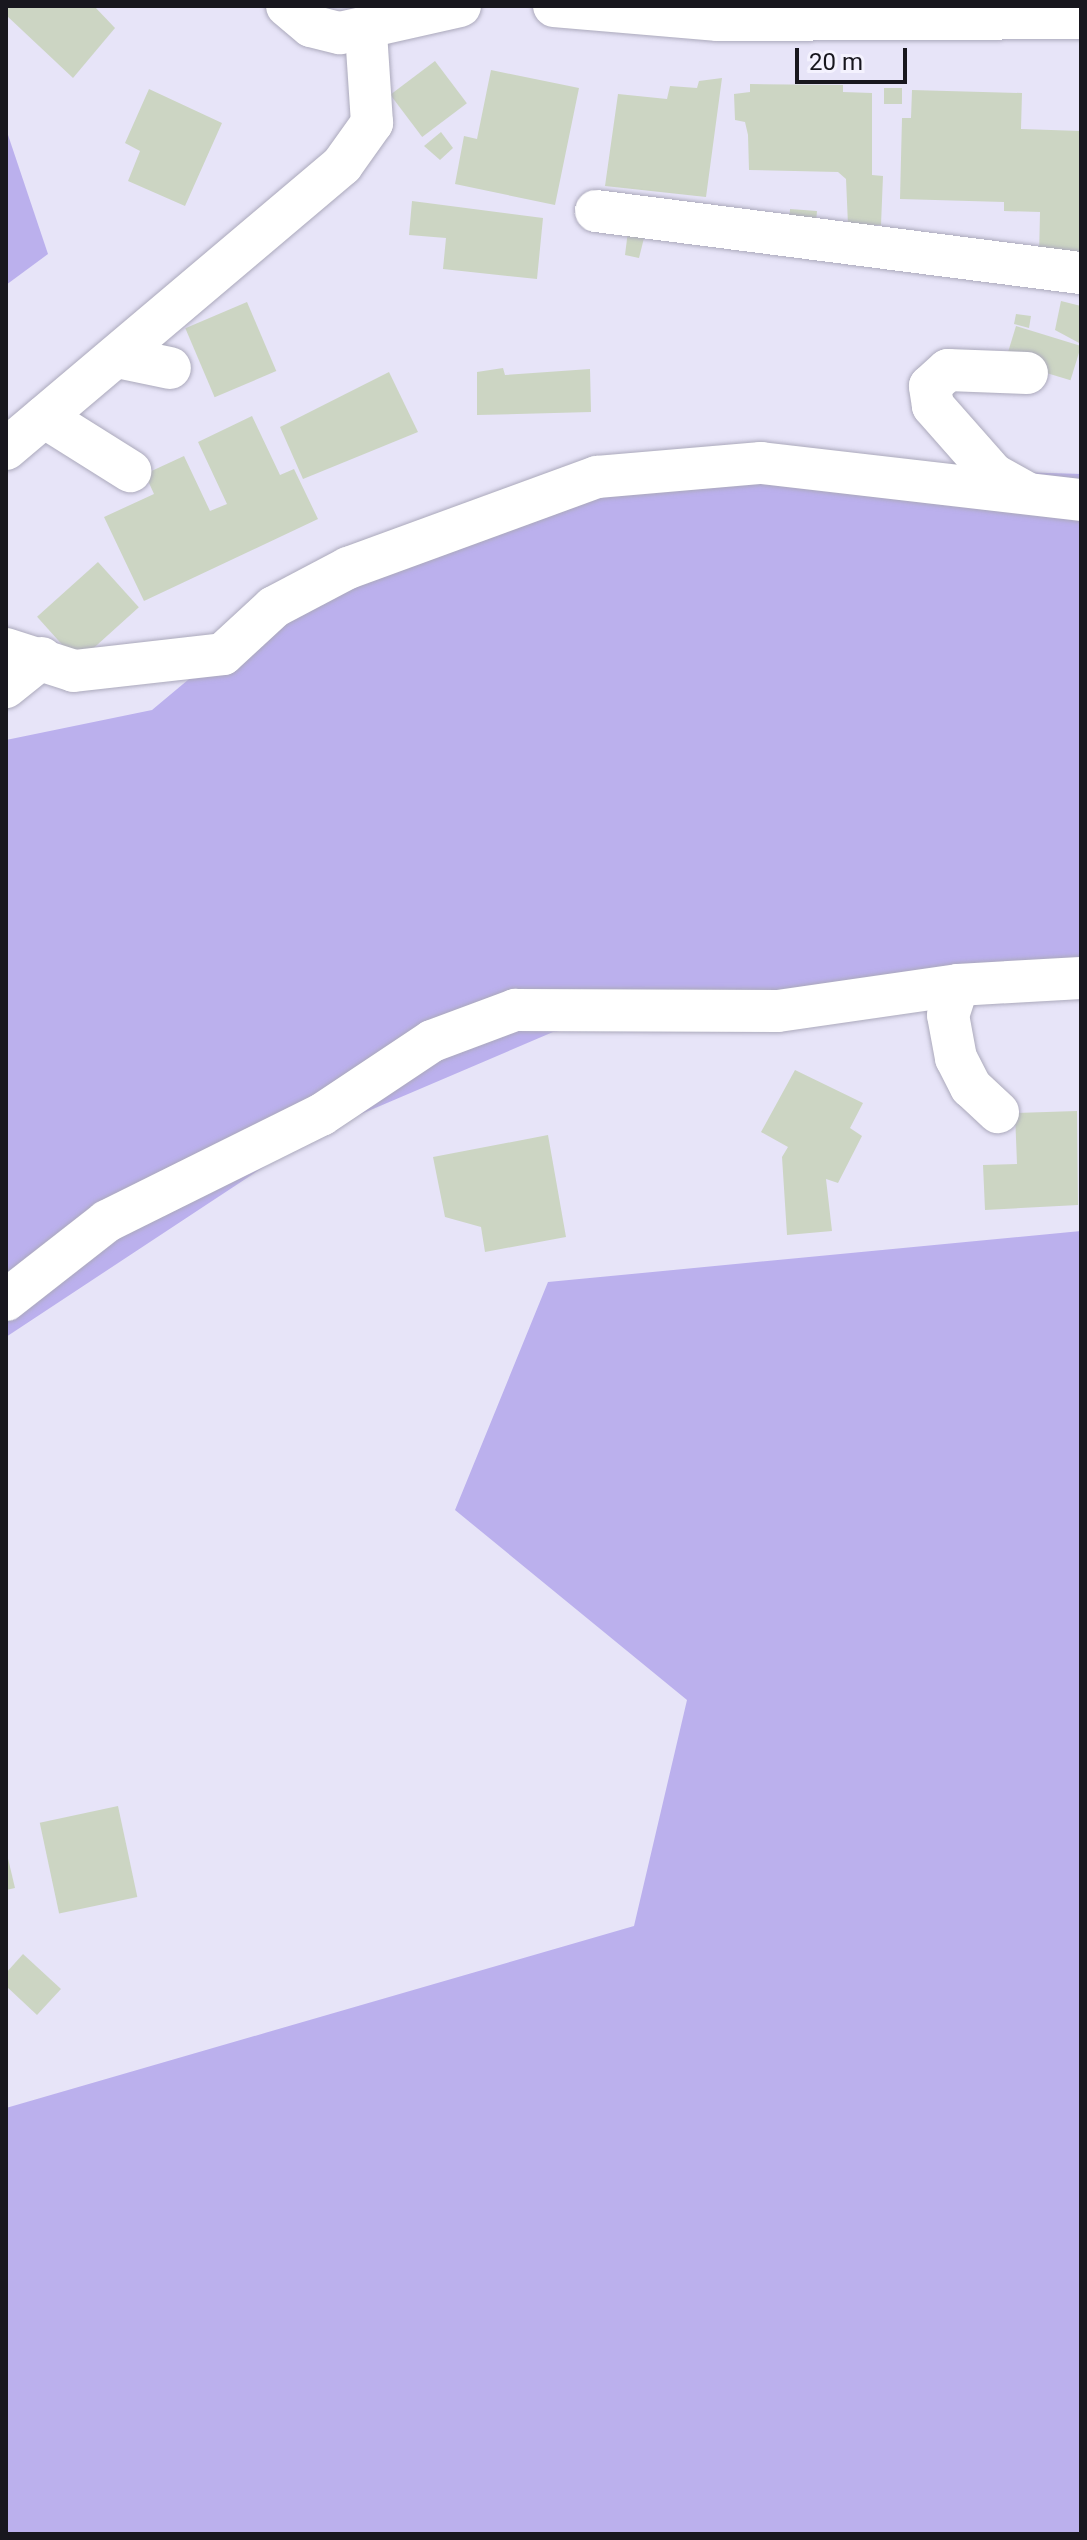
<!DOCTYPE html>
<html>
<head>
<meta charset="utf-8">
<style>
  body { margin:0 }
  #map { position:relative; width:1087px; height:2540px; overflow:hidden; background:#e7e4f8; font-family:Roboto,sans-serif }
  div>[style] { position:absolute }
  .green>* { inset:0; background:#bbb0ed }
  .building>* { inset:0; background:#ccd5c3; transform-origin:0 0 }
  .roads { filter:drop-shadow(0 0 2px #aba9bb) drop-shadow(0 0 2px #aba9bb) }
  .minor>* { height:42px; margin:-21px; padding:0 21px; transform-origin:21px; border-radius:21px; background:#fff }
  span { translate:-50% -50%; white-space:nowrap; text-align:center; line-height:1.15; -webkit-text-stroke:7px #f4f2fe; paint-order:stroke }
  .frame { position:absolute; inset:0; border:8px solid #18171e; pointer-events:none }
  .scale { position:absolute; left:795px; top:48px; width:112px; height:36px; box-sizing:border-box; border:4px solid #18171e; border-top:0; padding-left:10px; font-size:24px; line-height:28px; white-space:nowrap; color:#18171e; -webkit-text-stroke:6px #f4f2fe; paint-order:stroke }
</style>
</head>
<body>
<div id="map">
  <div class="green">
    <i style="clip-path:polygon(6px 129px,48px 254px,6px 285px)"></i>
    <i style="clip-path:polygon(708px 462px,1081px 474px,1081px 985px,721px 1007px,553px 1032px,312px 1135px,6px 1337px,6px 740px,152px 710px,329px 562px)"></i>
    <i style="clip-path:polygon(1081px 1231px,1081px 2533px,6px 2534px,6px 2108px,634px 1926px,687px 1700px,455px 1510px,548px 1282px)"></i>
  </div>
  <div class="building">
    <i style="clip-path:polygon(6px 6px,94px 6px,115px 28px,73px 78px,6px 15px)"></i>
    <i style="left:435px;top:61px;width:53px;height:56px;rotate:53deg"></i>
    <i style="clip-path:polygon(491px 70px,579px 88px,555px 205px,455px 184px,464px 136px,477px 139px)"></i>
    <i style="clip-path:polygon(722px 78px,706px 197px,605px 186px,618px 94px,667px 99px,670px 86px,697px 88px,699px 81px)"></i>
    <i style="clip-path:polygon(750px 84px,843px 85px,843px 92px,872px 93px,872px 175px,883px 176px,881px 225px,848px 225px,846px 179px,838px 172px,749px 170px,748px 135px,745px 122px,735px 120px,734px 94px,750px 92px)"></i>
    <i style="left:902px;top:88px;width:16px;height:18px;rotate:90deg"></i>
    <i style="clip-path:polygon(149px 89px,222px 123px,185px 206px,128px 181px,140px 151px,125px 143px)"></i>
    <i style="clip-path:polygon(912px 90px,1022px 93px,1021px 129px,1081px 131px,1081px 259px,1039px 258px,1040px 212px,1004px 211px,1004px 202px,900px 199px,902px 118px,911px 118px)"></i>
    <i style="clip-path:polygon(441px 132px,453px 148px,440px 160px,424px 146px)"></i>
    <i style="clip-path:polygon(412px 201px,543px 218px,537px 279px,443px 269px,446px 238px,409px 235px)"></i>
    <i style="left:790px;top:209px;width:27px;height:14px;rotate:4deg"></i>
    <i style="clip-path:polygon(628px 231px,645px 234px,639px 258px,625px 255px)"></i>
    <i style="clip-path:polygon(1061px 301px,1081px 306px,1081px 344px,1055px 330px)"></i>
    <i style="left:247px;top:302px;width:75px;height:67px;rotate:67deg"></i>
    <i style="clip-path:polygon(1016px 314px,1031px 316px,1029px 328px,1014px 324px)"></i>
    <i style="left:1016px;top:326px;width:68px;height:36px;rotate:17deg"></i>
    <i style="clip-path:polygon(503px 368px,505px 375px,590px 369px,591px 412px,477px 415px,477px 372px)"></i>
    <i style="clip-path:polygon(389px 372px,418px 432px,303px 479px,280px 427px)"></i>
    <i style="clip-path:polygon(252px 416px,280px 475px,294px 469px,318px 519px,144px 601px,104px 517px,154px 494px,145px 474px,184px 456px,210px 511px,227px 504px,198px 442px)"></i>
    <i style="left:98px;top:562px;width:61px;height:82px;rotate:48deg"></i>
    <i style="clip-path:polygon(795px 1070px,863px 1103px,850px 1128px,862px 1136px,838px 1183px,826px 1179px,832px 1231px,787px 1235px,782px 1157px,788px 1147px,761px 1132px)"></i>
    <i style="clip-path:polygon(1077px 1111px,1078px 1205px,985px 1210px,983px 1165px,1017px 1164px,1015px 1113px)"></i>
    <i style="clip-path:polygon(548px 1135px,566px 1237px,485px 1252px,481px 1227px,445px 1217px,433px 1157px)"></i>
    <i style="left:118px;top:1806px;width:93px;height:80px;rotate:78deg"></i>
    <i style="clip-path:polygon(6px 1850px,15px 1888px,6px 1890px)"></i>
    <i style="clip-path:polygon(23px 1954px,61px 1989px,37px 2015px,6px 1986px,6px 1973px)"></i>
  </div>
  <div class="roads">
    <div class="minor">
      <i style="left:287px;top:6px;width:31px;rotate:40deg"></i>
      <i style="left:311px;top:26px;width:30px;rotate:14deg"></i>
      <i style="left:340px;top:33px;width:123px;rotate:-12.7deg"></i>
      <i style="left:554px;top:6px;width:165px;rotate:4.9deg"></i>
      <i style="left:718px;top:20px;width:363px;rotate:-0.3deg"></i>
      <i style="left:596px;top:211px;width:489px;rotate:7.3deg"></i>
      <i style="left:117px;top:357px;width:54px;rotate:11.7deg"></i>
      <i style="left:44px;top:417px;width:102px;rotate:32.1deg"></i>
      <i style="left:6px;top:449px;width:440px;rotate:-40.2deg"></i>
      <i style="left:342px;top:165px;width:52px;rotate:-54.5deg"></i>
      <i style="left:372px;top:123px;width:90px;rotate:-93.8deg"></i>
      <i style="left:1027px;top:493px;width:39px;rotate:-151deg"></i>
      <i style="left:993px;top:474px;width:91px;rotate:-131.4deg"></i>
      <i style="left:933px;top:406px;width:20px;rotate:-99deg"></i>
      <i style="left:930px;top:386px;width:24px;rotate:-42deg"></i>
      <i style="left:948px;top:370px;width:79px;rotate:2.2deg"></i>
      <i style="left:6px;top:649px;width:71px;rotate:17.9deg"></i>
      <i style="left:74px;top:671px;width:150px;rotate:-6.5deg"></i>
      <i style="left:223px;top:654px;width:69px;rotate:-42.7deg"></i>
      <i style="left:274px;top:607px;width:84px;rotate:-27.8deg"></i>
      <i style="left:348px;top:568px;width:265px;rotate:-20.1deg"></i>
      <i style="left:597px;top:477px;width:165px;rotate:-4.9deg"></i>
      <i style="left:761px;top:463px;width:322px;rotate:6.6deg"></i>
      <i style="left:6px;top:687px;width:46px;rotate:-38.9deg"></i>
      <i style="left:958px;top:985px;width:32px;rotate:108deg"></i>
      <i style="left:948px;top:1015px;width:44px;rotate:79.5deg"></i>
      <i style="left:956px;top:1058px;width:33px;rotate:63deg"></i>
      <i style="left:971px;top:1087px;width:37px;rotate:43deg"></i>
      <i style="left:6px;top:1300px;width:128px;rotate:-38deg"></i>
      <i style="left:107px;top:1221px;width:239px;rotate:-26.4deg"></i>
      <i style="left:321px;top:1115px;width:133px;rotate:-33.7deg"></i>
      <i style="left:432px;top:1041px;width:89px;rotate:-20.5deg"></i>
      <i style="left:515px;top:1010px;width:263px;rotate:0.2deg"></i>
      <i style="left:778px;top:1011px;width:182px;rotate:-8.2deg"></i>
      <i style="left:958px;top:985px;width:123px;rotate:-3.3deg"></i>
    </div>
  </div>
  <div class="frame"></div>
  <div class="scale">20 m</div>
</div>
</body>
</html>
